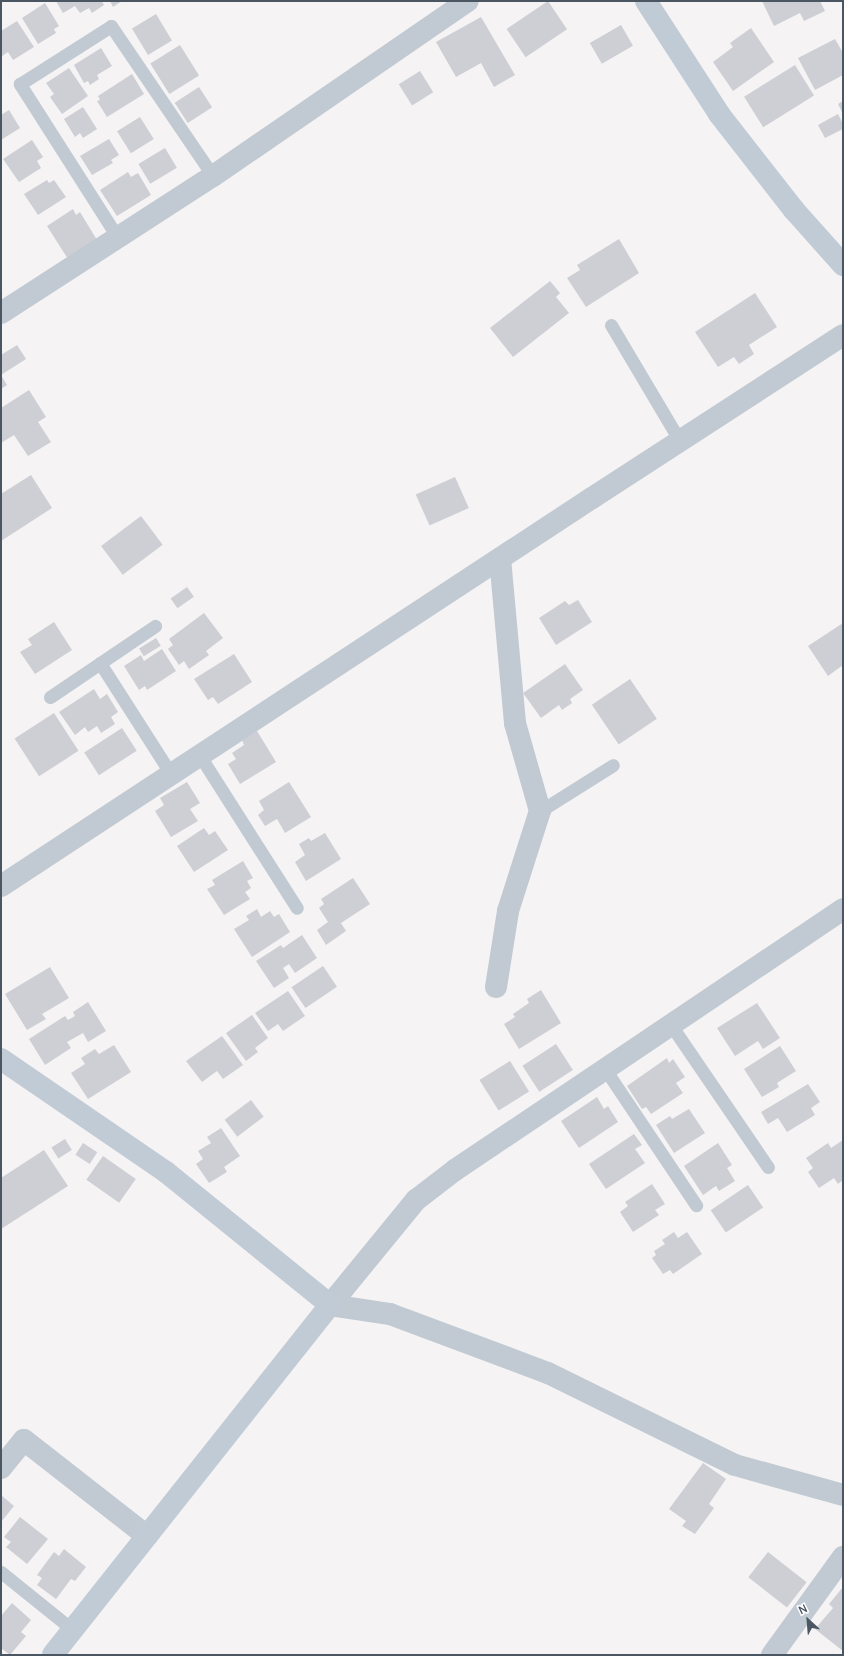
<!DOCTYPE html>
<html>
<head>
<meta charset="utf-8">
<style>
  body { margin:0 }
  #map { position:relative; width:844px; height:1656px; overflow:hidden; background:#f5f3f3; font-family:Manrope,sans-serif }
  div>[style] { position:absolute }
  .building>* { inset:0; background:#cdcfd5; transform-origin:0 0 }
  .lane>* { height:13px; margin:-6.5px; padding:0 6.5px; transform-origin:6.5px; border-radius:6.5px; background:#c1cad2 }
  .street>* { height:22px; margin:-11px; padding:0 11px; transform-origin:11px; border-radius:11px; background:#c1cad2 }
  .secondary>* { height:22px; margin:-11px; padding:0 11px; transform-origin:11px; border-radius:11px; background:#c1cbd6 }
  span { translate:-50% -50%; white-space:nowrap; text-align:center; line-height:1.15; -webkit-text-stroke:3px #fff; paint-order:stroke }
  .frame { position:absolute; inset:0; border:2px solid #4a5661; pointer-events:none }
  .north { position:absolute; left:788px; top:1600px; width:40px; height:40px; -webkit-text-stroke:3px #fff; paint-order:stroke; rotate:334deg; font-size:11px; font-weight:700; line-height:16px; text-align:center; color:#4a5661 }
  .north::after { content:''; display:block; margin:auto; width:14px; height:18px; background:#4a5661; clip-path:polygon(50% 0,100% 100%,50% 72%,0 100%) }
</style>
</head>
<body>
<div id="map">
  <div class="building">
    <i style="clip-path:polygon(56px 1px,102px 1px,104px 5px,92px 13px,89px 8px,80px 13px,75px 6px,63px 13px)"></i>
    <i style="clip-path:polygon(110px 1px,122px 1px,113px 7px)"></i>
    <i style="left:548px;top:1px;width:34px;height:50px;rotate:56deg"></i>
    <i style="clip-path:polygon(762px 1px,820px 1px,825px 11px,804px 21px,800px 13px,774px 26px)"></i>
    <i style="clip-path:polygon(45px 3px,59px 26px,54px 29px,56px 33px,38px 44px,22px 18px)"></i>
    <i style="left:156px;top:14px;width:31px;height:28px;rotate:59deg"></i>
    <i style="clip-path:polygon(481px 17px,515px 75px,494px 87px,481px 63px,456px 77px,436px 42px)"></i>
    <i style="clip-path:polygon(17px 21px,34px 47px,13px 60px,8px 52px,2px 56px,1px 53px,1px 31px)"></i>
    <i style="left:621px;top:25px;width:24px;height:36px;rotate:60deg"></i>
    <i style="clip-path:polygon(751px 28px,774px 62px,733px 91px,713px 62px,733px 47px,730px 43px)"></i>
    <i style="clip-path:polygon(835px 39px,843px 53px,843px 75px,815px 90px,798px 58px)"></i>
    <i style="left:180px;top:45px;width:36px;height:35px;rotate:58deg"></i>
    <i style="clip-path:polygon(101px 48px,112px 66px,97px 75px,99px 79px,90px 85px,88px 81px,84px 83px,74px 65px)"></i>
    <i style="left:795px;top:65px;width:36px;height:60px;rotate:58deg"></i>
    <i style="clip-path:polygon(69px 68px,88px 96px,62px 114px,50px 97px,54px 94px,46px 83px)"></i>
    <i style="left:420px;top:71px;width:25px;height:25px;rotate:58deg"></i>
    <i style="clip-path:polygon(132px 74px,144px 94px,107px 117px,97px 101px,100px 100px,98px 96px)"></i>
    <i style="left:199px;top:87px;width:24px;height:29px;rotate:57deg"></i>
    <i style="clip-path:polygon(843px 101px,843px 114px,838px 104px)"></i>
    <i style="clip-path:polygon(83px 107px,97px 129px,83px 138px,80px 133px,75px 137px,64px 119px)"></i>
    <i style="clip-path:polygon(9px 110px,20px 128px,1px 140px,1px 115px)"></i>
    <i style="clip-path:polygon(838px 114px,843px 124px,843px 129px,825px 138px,818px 125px)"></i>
    <i style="left:140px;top:117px;width:26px;height:27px;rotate:58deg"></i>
    <i style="clip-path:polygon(109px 139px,119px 155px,111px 160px,113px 163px,92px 175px,80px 156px)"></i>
    <i style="clip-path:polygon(32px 140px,43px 157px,37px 161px,41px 168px,19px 182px,3px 159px)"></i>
    <i style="left:165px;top:148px;width:23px;height:31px;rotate:59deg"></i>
    <i style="clip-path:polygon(128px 172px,131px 177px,138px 173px,151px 195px,117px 216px,100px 190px)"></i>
    <i style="clip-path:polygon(47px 180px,49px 183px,54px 180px,66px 197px,38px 215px,24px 194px)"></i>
    <i style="clip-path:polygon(73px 209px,76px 215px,80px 212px,97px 240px,68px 259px,47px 226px)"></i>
    <i style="clip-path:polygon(619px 239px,639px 273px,586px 307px,567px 278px,580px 270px,577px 265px)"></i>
    <i style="clip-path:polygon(550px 281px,560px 293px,556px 297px,569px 313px,513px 357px,490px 328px)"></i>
    <i style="clip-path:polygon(755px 293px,777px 327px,749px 345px,754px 354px,739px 364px,734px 357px,718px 367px,695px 332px)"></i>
    <i style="clip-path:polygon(17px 345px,26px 359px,1px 375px,7px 385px,1px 389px,1px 355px)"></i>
    <i style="clip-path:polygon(29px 390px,46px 417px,38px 422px,51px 442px,28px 456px,14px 435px,1px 443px,1px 408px)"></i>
    <i style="clip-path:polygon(31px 475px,52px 508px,1px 541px,1px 494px)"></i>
    <i style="left:455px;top:477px;width:34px;height:43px;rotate:66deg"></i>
    <i style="left:141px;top:516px;width:36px;height:50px;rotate:53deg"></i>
    <i style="left:187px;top:587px;width:12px;height:20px;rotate:55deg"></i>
    <i style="clip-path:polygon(578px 600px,592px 622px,556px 645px,539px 618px,565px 601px,569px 605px)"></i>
    <i style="clip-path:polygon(204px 613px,223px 638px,206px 651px,209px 655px,189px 669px,184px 661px,179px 665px,168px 649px,173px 645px,169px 639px)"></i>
    <i style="clip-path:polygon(54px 622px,72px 650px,35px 674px,20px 652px,32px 645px,28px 639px)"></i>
    <i style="clip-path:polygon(843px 623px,843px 665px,828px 676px,808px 646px)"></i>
    <i style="left:156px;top:638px;width:9px;height:20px;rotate:58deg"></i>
    <i style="clip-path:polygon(162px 649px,176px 671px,147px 690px,145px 686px,139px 690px,124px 666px,141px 655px,144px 661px)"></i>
    <i style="clip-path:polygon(234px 654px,252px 682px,218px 704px,213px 697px,208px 700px,194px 679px)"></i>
    <i style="clip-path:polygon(565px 664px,583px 690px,570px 699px,572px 703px,562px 710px,559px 705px,541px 718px,523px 693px)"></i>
    <i style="left:630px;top:679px;width:48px;height:46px;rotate:56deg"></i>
    <i style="clip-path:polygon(94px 689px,100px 699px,107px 694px,118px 712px,111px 717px,115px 724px,101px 733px,97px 726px,88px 732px,85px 727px,75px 735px,59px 712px)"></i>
    <i style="left:54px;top:713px;width:45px;height:47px;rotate:57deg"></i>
    <i style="left:122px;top:728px;width:27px;height:45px;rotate:57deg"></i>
    <i style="clip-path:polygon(257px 731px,276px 762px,240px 784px,228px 764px,236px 759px,232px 753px,244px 745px,242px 740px)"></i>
    <i style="clip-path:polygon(187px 782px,200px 803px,190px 809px,198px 821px,171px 837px,155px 811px,164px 805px,160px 798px)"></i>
    <i style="clip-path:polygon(289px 782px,311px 817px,285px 833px,277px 819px,265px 826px,258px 815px,264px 810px,259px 801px)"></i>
    <i style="clip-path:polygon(204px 828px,209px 835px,215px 831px,228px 850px,194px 872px,177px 846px)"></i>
    <i style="clip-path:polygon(325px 833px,341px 859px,306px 881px,295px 862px,305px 855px,299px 844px,309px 838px,311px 841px)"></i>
    <i style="clip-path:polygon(243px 861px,253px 878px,247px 881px,251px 888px,245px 892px,250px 899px,224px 915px,207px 889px,215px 885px,212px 880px)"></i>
    <i style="clip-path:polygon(353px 878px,370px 904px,341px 923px,346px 931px,326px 945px,317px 930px,328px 922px,319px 908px,324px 904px,321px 899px)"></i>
    <i style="clip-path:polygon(257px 909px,261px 917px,270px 911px,274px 917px,279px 914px,290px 932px,252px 957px,234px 929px,249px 920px,246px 916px)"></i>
    <i style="clip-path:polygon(302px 935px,317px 958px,295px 973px,289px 964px,283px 968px,289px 978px,274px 988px,256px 961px,281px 945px,283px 948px)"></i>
    <i style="left:323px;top:966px;width:25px;height:38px;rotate:56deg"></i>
    <i style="clip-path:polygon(50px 967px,69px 998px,42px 1014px,46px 1019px,27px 1030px,5px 994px)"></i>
    <i style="clip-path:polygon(541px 990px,561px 1023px,519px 1049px,504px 1024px,515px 1017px,513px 1014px,529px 1003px,527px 999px)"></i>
    <i style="clip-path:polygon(288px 991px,305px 1016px,283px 1031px,278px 1024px,268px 1031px,255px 1013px)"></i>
    <i style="clip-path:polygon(88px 1002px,106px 1031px,88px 1042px,83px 1033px,67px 1042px,71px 1048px,45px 1065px,29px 1039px,65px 1016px,68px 1020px,75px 1016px,73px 1012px)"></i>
    <i style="clip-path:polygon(757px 1003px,780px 1038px,763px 1049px,758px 1041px,735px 1056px,717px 1028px)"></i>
    <i style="clip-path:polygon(252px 1015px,268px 1038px,255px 1048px,258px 1052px,246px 1061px,226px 1033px)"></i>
    <i style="clip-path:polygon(222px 1036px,243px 1065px,223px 1079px,217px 1071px,202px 1082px,186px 1061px)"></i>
    <i style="left:556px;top:1044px;width:31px;height:40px;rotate:57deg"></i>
    <i style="clip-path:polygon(114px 1045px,131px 1072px,88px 1099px,71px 1073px,85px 1064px,81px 1058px,95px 1049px,99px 1054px)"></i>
    <i style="clip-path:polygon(780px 1046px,796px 1071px,777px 1083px,779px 1087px,762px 1097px,744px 1069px)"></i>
    <i style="clip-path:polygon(667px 1058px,669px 1063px,673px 1059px,685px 1077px,676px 1083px,683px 1093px,651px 1114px,646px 1107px,642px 1109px,627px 1086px)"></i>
    <i style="left:510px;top:1061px;width:36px;height:36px;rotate:58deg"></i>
    <i style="clip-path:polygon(808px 1084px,820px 1102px,811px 1108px,815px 1115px,787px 1132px,778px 1118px,768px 1124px,761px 1112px)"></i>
    <i style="clip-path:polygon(597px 1097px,604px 1109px,608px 1106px,618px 1122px,579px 1148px,561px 1121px)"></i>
    <i style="left:251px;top:1100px;width:21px;height:33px;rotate:53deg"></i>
    <i style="clip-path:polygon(689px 1109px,705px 1133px,674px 1153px,656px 1125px,670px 1116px,672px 1119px)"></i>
    <i style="clip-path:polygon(221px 1128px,240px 1156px,224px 1167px,227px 1172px,209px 1183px,196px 1164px,203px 1159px,198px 1151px,211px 1143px,207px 1137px)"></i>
    <i style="clip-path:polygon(634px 1134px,642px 1145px,635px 1149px,645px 1163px,606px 1189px,589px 1164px)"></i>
    <i style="left:65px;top:1139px;width:13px;height:16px;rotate:58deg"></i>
    <i style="clip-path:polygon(843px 1140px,843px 1180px,838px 1184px,834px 1178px,819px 1188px,808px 1172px,813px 1168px,806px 1158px,828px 1143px,831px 1148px)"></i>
    <i style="left:83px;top:1143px;width:17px;height:14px;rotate:33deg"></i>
    <i style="clip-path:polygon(718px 1143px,732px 1165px,727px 1168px,735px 1181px,719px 1191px,716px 1186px,703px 1195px,684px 1166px)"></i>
    <i style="clip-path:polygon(44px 1150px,68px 1186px,1px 1229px,1px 1178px)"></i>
    <i style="left:103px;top:1156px;width:40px;height:29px;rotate:35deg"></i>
    <i style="clip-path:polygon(652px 1184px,665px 1204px,655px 1210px,659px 1215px,633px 1232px,620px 1212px,628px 1206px,625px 1202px)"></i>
    <i style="left:748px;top:1185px;width:27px;height:45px;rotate:56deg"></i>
    <i style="clip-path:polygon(674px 1232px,678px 1238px,687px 1232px,702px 1254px,673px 1274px,670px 1270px,663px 1274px,652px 1258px,656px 1255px,654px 1251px,665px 1244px,662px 1240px)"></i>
    <i style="clip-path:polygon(703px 1463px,726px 1479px,709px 1504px,714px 1508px,695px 1534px,682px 1526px,686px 1521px,669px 1509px)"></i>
    <i style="clip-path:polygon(1px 1495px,14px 1506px,1px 1522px)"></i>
    <i style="clip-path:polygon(20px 1517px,48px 1539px,27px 1564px,6px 1547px,11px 1542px,4px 1537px)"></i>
    <i style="clip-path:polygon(64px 1549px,86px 1567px,75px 1581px,71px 1579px,56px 1599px,37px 1585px,42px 1578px,37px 1575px,54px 1552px,59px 1556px)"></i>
    <i style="left:768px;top:1552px;width:49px;height:32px;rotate:38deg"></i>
    <i style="clip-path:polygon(843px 1587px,843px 1651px,815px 1629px,833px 1608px,829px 1604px)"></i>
    <i style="clip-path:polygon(12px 1603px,31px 1620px,21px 1632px,26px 1636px,10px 1655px,1px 1648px,1px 1616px)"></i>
  </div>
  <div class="lane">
    <i style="left:118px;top:238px;width:183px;rotate:-122.5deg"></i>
    <i style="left:20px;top:84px;width:108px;rotate:-32.5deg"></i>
    <i style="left:111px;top:26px;width:181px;rotate:55.8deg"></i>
    <i style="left:611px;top:325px;width:135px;rotate:59.3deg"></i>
    <i style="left:100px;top:663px;width:132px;rotate:57.4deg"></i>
    <i style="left:50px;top:697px;width:127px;rotate:-34.1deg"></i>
    <i style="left:200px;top:756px;width:180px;rotate:57.5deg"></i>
    <i style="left:540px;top:811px;width:86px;rotate:-32.2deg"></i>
    <i style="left:671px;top:1025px;width:172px;rotate:55.7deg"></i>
    <i style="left:605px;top:1069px;width:164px;rotate:56.2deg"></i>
    <i style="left:1px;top:1572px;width:92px;rotate:38.9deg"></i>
  </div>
  <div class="street">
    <i style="left:1px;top:313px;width:252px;rotate:-32.9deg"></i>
    <i style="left:213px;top:176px;width:309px;rotate:-34.5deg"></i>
    <i style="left:1px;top:886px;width:707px;rotate:-33.29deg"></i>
    <i style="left:592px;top:498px;width:299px;rotate:-33deg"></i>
    <i style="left:496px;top:987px;width:77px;rotate:-81deg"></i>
    <i style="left:508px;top:911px;width:105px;rotate:-72.3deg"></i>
    <i style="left:540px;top:811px;width:91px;rotate:-105.9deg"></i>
    <i style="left:515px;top:723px;width:165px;rotate:-95.2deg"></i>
    <i style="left:330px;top:1305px;width:136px;rotate:-50.7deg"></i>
    <i style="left:416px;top:1200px;width:49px;rotate:-37.6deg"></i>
    <i style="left:455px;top:1170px;width:468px;rotate:-33.9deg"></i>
    <i style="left:330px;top:1305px;width:61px;rotate:8.5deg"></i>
    <i style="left:390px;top:1314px;width:169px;rotate:20.5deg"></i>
    <i style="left:548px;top:1373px;width:208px;rotate:26.2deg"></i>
    <i style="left:735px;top:1465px;width:112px;rotate:15.5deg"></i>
    <i style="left:1px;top:1468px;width:36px;rotate:-51deg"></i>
    <i style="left:24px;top:1440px;width:156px;rotate:38deg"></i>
    <i style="left:772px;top:1655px;width:121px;rotate:-54.1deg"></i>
  </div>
  <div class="secondary">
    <i style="left:646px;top:1px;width:135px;rotate:57.1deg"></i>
    <i style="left:719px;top:114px;width:122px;rotate:52deg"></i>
    <i style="left:794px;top:210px;width:74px;rotate:48.3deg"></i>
    <i style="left:1px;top:1059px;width:200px;rotate:34.4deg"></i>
    <i style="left:166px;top:1172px;width:211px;rotate:39deg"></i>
    <i style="left:330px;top:1305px;width:446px;rotate:128.4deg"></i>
  </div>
  <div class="frame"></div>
  <div class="north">N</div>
</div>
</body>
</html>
